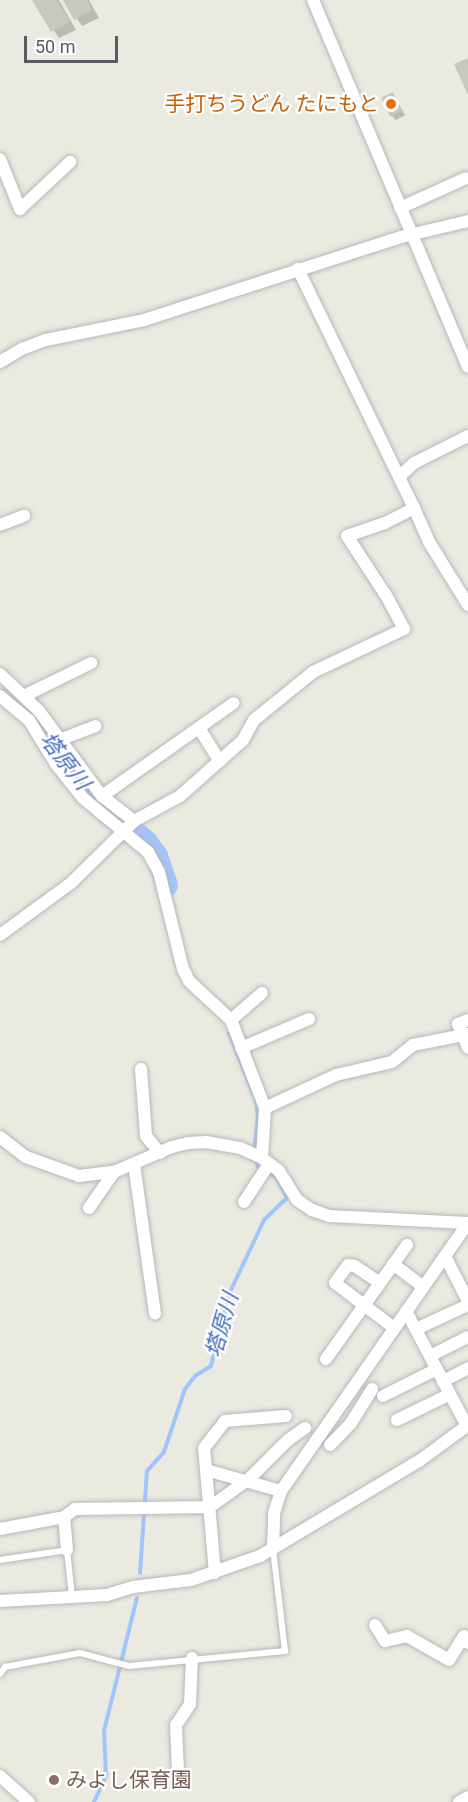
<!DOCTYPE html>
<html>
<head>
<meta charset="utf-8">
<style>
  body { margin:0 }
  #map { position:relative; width:468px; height:1802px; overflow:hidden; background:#ebeae0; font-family:Roboto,"Noto Sans JP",sans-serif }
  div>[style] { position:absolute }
  .shadow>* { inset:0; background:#0003 }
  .stream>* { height:4px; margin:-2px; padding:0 2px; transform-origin:2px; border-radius:2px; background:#a1c5fa }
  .river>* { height:22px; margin:-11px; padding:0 11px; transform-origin:11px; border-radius:11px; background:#a1c5fa }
  .building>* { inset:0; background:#c8c7c0; transform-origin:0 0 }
  .roads { filter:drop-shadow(0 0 2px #b6b7bc) drop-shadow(0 0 2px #b6b7bc) }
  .lane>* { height:6px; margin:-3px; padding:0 3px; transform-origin:3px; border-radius:3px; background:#fff }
  .street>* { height:12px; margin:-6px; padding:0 6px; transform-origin:6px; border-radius:6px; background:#fff }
  .dots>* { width:16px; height:16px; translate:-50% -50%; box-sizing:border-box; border:3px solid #fff; border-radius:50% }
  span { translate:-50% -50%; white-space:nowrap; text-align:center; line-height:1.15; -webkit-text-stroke:4.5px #fff; paint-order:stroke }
  .food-label { font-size:21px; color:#c56008 }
  .right { translate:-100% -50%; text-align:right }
  .education-label { font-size:21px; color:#785e54 }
  .left { translate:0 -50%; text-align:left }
  .water-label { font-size:22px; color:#466dbb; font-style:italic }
  .scale { position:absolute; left:24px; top:36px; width:94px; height:27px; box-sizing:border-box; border:3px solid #595b60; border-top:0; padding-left:8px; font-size:18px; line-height:21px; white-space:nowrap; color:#595b60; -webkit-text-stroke:4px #fff; paint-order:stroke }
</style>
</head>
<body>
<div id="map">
  <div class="shadow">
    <i style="clip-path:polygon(34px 0,59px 0,76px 30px,59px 38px)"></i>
    <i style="clip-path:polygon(64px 0,89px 0,99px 18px,82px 26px)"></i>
    <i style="clip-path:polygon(393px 94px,405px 115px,396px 120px,391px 115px)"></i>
  </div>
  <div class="stream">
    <i style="left:229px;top:1033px;width:72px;rotate:68.1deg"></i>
    <i style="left:256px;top:1100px;width:16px;rotate:83deg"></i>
    <i style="left:258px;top:1116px;width:29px;rotate:96deg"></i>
    <i style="left:140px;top:1573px;width:102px;rotate:-86.1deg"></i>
    <i style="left:147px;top:1471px;width:25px;rotate:-48deg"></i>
    <i style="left:164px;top:1452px;width:66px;rotate:-71.6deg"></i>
    <i style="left:185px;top:1389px;width:16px;rotate:-52deg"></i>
    <i style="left:195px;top:1376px;width:19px;rotate:-32deg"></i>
    <i style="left:211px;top:1366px;width:76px;rotate:-75.6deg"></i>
    <i style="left:230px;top:1292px;width:80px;rotate:-64.7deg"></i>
    <i style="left:264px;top:1220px;width:32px;rotate:-44deg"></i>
    <i style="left:287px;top:1198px;width:22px;rotate:-117deg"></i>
    <i style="left:277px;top:1178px;width:22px;rotate:-150deg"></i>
    <i style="left:258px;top:1167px;width:9px;rotate:-103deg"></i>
    <i style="left:94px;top:1802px;width:29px;rotate:-65deg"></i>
    <i style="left:106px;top:1776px;width:45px;rotate:-92.5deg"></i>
    <i style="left:104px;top:1731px;width:137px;rotate:-76.1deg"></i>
  </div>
  <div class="river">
    <i style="left:34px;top:720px;width:67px;rotate:54.7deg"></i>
    <i style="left:73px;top:775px;width:60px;rotate:47deg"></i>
    <i style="left:134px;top:831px;width:17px;rotate:40deg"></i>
    <i style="left:147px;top:842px;width:17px;rotate:54deg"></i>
    <i style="left:157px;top:856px;width:31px;rotate:71deg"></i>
  </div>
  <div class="building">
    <i style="clip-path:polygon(32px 0,57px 0,70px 22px,51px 32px)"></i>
    <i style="clip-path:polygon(63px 0,87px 0,92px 10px,74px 20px)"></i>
    <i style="clip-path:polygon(468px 58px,468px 95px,454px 64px)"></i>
    <i style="left:393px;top:92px;width:21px;height:13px;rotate:65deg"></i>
  </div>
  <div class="roads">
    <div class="lane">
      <i style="left:0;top:1560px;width:68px;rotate:-8.5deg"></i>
      <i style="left:67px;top:1550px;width:46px;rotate:83.8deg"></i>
      <i style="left:0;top:1674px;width:9px;rotate:-54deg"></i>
      <i style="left:5px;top:1667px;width:76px;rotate:-10.6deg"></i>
      <i style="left:80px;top:1653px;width:51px;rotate:14.9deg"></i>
      <i style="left:129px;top:1666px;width:157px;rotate:-5.5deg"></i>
      <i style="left:285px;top:1651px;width:103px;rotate:-96.7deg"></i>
    </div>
    <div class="street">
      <i style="left:313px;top:0;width:398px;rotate:67.1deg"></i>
      <i style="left:0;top:159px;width:54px;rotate:68.2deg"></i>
      <i style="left:20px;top:209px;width:69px;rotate:-43.2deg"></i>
      <i style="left:400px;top:208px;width:72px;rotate:-24.4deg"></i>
      <i style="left:0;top:362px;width:26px;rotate:-31deg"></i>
      <i style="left:22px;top:349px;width:26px;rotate:-21deg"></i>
      <i style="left:46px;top:340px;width:100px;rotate:-11.5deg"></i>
      <i style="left:144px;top:320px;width:270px;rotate:-17.9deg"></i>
      <i style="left:401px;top:237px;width:69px;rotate:-13.4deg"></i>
      <i style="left:399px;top:477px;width:21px;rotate:-43deg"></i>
      <i style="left:414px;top:463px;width:60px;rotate:-26.6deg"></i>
      <i style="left:414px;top:508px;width:37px;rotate:66deg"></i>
      <i style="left:429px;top:542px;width:74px;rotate:58.2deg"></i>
      <i style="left:0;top:525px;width:26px;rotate:-21deg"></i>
      <i style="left:0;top:674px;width:54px;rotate:43.5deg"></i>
      <i style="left:39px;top:711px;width:106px;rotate:53.5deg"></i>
      <i style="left:102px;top:796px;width:41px;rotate:38deg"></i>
      <i style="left:0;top:696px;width:38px;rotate:40deg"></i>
      <i style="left:29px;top:720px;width:52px;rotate:58.5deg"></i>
      <i style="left:56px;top:764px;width:43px;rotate:51.5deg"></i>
      <i style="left:83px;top:798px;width:85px;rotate:39.7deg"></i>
      <i style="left:148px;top:852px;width:23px;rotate:61deg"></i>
      <i style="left:159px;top:872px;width:100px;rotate:76.1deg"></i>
      <i style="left:183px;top:969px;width:13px;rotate:63deg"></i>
      <i style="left:189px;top:981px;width:57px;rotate:42.9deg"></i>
      <i style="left:231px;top:1020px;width:94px;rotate:68.9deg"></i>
      <i style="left:265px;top:1108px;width:50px;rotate:93.4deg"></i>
      <i style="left:24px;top:696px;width:75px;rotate:-26.2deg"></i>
      <i style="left:199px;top:728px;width:39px;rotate:58deg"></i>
      <i style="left:59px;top:740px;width:39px;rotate:-21deg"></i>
      <i style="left:102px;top:796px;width:161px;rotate:-35.2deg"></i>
      <i style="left:0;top:935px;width:88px;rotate:-36.2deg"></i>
      <i style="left:71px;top:883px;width:88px;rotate:-44.5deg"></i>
      <i style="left:134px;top:821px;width:52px;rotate:-28.5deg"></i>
      <i style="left:180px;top:796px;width:84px;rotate:-41.6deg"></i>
      <i style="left:243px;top:740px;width:23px;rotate:-61deg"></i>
      <i style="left:254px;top:720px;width:76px;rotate:-39.1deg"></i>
      <i style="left:313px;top:672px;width:101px;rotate:-25.3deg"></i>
      <i style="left:404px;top:629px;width:40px;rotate:-118deg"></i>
      <i style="left:385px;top:594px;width:69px;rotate:-123.2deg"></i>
      <i style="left:347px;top:536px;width:40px;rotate:-18.9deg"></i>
      <i style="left:385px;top:523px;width:33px;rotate:-27deg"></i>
      <i style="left:414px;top:508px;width:266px;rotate:-115.9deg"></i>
      <i style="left:231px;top:1020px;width:41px;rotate:-41.1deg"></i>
      <i style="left:468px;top:1020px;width:11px;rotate:158deg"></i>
      <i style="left:458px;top:1024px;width:26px;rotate:67deg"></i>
      <i style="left:241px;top:1048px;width:74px;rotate:-23.1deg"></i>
      <i style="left:141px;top:1069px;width:67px;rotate:85.7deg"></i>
      <i style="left:146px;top:1136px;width:22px;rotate:51deg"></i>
      <i style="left:265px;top:1108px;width:78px;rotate:-24.9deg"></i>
      <i style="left:336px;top:1075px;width:57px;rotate:-13.1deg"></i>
      <i style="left:392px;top:1062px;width:27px;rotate:-39deg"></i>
      <i style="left:413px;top:1045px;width:56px;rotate:-11.3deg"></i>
      <i style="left:0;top:1137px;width:33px;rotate:38deg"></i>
      <i style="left:26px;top:1157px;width:56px;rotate:19.7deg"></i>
      <i style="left:79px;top:1176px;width:35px;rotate:-7deg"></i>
      <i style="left:114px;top:1172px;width:63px;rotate:-23.3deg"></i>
      <i style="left:172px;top:1147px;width:16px;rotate:-14deg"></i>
      <i style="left:188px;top:1143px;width:18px;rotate:-3deg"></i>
      <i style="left:206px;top:1142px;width:35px;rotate:10deg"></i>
      <i style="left:240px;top:1148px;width:24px;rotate:24deg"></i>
      <i style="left:262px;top:1158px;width:21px;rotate:37deg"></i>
      <i style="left:279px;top:1171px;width:34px;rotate:58deg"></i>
      <i style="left:297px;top:1200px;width:18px;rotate:34deg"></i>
      <i style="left:312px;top:1210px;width:18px;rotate:19deg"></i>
      <i style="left:329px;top:1216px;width:139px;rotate:2.9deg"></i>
      <i style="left:134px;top:1164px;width:151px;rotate:82deg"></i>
      <i style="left:244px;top:1202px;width:45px;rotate:-56.7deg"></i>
      <i style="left:89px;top:1208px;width:44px;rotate:-55.2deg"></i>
      <i style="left:445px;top:1256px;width:51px;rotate:62.9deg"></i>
      <i style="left:393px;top:1264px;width:38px;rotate:37deg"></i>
      <i style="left:380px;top:1283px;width:30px;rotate:-146deg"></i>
      <i style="left:355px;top:1266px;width:7px;rotate:-172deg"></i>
      <i style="left:348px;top:1265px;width:22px;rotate:126deg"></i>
      <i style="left:335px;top:1283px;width:74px;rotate:37.3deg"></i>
      <i style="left:406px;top:1311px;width:130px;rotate:62.1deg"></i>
      <i style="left:416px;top:1329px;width:57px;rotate:-24.8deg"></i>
      <i style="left:430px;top:1356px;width:42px;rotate:-26.6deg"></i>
      <i style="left:326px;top:1359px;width:140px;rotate:-54.6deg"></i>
      <i style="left:443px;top:1381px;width:28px;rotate:-27deg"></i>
      <i style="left:383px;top:1396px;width:60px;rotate:-26.6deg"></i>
      <i style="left:397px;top:1420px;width:59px;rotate:-26.1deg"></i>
      <i style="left:330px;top:1445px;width:30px;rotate:-46deg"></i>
      <i style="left:351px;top:1423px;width:40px;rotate:-58deg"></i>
      <i style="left:206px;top:1470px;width:78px;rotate:15.6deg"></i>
      <i style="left:0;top:1529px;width:65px;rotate:-10.6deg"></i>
      <i style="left:273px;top:1549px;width:36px;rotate:-88deg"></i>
      <i style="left:274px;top:1513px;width:23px;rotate:-72deg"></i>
      <i style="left:281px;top:1491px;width:327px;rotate:-55.1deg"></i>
      <i style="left:67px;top:1550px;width:33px;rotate:-95deg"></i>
      <i style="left:64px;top:1517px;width:14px;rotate:-36deg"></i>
      <i style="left:75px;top:1509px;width:135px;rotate:-0.8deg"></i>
      <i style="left:210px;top:1507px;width:49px;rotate:-35.9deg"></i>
      <i style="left:250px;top:1478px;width:54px;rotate:-45deg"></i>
      <i style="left:288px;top:1440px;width:21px;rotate:-35deg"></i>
      <i style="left:215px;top:1573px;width:125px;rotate:-95deg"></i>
      <i style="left:204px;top:1448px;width:34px;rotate:-52deg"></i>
      <i style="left:225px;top:1421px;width:61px;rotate:-4.7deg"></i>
      <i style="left:0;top:1601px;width:107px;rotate:-3.2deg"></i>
      <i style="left:107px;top:1595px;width:27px;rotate:-17deg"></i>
      <i style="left:133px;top:1587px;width:58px;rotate:-6.9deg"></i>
      <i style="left:191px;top:1580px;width:73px;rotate:-19.2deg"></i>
      <i style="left:260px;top:1556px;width:185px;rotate:-30.9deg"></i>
      <i style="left:419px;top:1461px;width:61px;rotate:-36.3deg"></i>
      <i style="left:375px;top:1625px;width:19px;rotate:58deg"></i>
      <i style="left:385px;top:1641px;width:23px;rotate:-13deg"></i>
      <i style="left:407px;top:1636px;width:48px;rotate:29.7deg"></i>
      <i style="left:449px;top:1660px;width:28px;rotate:-58deg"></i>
      <i style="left:464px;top:1636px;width:8px;rotate:60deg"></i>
      <i style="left:178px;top:1771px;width:46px;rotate:-92.5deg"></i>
      <i style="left:176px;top:1725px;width:25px;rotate:-56deg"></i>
      <i style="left:190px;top:1704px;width:46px;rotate:-87.5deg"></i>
      <i style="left:0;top:1776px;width:39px;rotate:42deg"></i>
      <i style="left:459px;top:1802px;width:10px;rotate:-29deg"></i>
    </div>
  </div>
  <div class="dots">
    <i style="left:391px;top:104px;background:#e8710a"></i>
    <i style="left:54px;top:1780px;background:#8d6e63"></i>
  </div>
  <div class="food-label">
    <span class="right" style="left:379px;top:104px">手打ちうどん たにもと</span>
  </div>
  <div class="education-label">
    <span class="left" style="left:66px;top:1780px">みよし保育園</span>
  </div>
  <div class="water-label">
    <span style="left:65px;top:761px;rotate:52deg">塔原川</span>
    <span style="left:222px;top:1325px;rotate:-74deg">塔原川</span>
  </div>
  <div class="scale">50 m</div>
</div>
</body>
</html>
